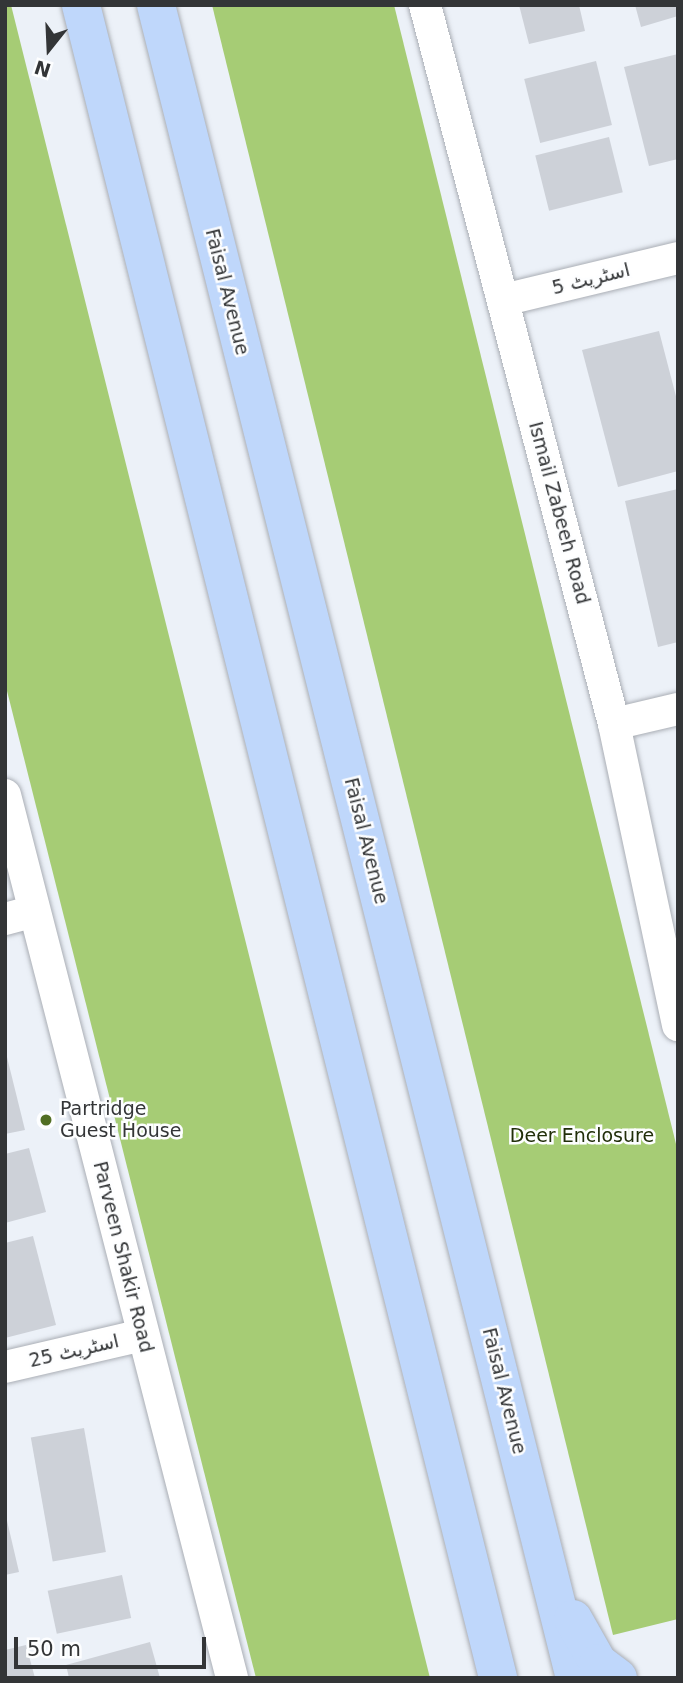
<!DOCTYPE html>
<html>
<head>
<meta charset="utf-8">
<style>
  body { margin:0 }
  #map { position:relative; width:683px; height:1683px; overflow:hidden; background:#ecf1f8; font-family:"DejaVu Sans",Vazirmatn,sans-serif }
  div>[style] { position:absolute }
  .green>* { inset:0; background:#a6cc75 }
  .building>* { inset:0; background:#cdd1d8; transform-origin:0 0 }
  .roads { filter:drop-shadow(0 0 2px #aaaeb5) drop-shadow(0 0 2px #aaaeb5) }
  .minor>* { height:32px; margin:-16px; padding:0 16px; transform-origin:16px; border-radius:16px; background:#fff }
  .major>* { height:38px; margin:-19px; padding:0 19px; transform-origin:19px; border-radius:19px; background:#bfd7fb }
  .dots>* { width:19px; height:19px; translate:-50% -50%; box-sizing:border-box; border:4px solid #fdfeff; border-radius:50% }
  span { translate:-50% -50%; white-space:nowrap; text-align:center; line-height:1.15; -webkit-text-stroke:5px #fdfeff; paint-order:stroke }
  .street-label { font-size:19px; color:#333537 }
  .poi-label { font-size:19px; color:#333537 }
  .left { translate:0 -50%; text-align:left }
  .park-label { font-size:19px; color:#212f0a }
  .frame { position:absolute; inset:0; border:7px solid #333537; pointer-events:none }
  .north { position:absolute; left:14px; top:14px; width:70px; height:70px; -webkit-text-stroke:5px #fdfeff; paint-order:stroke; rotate:198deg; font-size:19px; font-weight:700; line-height:28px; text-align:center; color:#333537 }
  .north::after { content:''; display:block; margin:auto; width:24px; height:32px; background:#333537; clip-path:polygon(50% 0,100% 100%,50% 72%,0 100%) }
  .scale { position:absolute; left:14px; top:1637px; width:192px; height:32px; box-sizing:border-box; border:4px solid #333537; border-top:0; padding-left:9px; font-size:21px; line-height:24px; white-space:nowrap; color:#333537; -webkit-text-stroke:5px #fdfeff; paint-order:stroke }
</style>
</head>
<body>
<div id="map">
  <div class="green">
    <i style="clip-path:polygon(5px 5px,11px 5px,430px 1678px,256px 1678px,5px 683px)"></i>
    <i style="clip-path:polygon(212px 5px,394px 5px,678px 1152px,678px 1619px,613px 1635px)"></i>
  </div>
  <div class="building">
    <i style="clip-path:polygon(519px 5px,579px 5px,585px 31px,529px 44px)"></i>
    <i style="clip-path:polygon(635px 5px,678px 5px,678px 16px,641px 27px)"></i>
    <i style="clip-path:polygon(678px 54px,678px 159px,649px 166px,624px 67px)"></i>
    <i style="left:596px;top:61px;width:66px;height:74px;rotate:76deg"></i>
    <i style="left:609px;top:137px;width:57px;height:76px;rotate:76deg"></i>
    <i style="clip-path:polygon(659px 331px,678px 404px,678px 471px,618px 487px,582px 350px)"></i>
    <i style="clip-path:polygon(678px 489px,678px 642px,658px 647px,625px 501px)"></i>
    <i style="clip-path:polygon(5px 1049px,25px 1130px,5px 1134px)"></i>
    <i style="clip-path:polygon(29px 1148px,46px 1212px,5px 1223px,5px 1154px)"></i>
    <i style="clip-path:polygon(33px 1236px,56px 1325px,5px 1338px,5px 1243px)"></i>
    <i style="left:84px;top:1428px;width:126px;height:54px;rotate:80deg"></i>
    <i style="clip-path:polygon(5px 1512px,19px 1572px,5px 1575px)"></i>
    <i style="left:122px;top:1575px;width:44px;height:76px;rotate:78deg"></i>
    <i style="clip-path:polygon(150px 1642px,160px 1678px,69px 1678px,66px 1665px)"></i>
    <i style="clip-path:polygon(26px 1645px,35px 1678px,5px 1678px,5px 1650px)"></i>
  </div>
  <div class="roads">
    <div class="minor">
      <i style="left:425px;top:5px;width:743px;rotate:75.27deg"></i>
      <i style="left:614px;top:724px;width:308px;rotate:78deg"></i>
      <i style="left:503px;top:300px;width:180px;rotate:-13.5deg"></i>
      <i style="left:614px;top:724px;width:66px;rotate:-13.2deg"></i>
      <i style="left:5px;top:795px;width:912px;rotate:75.58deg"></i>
      <i style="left:5px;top:919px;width:30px;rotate:-15deg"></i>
      <i style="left:5px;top:1367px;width:142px;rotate:-13.1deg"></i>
    </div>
    <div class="major">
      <i style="left:81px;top:5px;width:1724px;rotate:76deg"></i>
      <i style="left:156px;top:5px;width:1725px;rotate:75.94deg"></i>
      <i style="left:573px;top:1619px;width:51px;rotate:60.4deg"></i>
      <i style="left:598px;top:1663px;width:25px;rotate:37deg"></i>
    </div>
  </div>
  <div class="dots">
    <i style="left:46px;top:1120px;background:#526f24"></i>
  </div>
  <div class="street-label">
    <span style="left:591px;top:279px;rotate:-14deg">اسٹریٹ 5</span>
    <span style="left:227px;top:292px;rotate:76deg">Faisal Avenue</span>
    <span style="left:559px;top:513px;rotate:75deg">Ismail Zabeeh Road</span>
    <span style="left:366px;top:841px;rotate:76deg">Faisal Avenue</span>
    <span style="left:123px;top:1257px;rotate:76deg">Parveen Shakir Road</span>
    <span style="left:74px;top:1351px;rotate:-13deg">اسٹریٹ 25</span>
    <span style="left:504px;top:1391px;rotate:76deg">Faisal Avenue</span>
  </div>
  <div class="poi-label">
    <span class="left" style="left:60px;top:1120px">Partridge<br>Guest House</span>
  </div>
  <div class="park-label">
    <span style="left:582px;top:1136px">Deer Enclosure</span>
  </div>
  <div class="frame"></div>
  <div class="north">N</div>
  <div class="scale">50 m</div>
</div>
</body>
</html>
